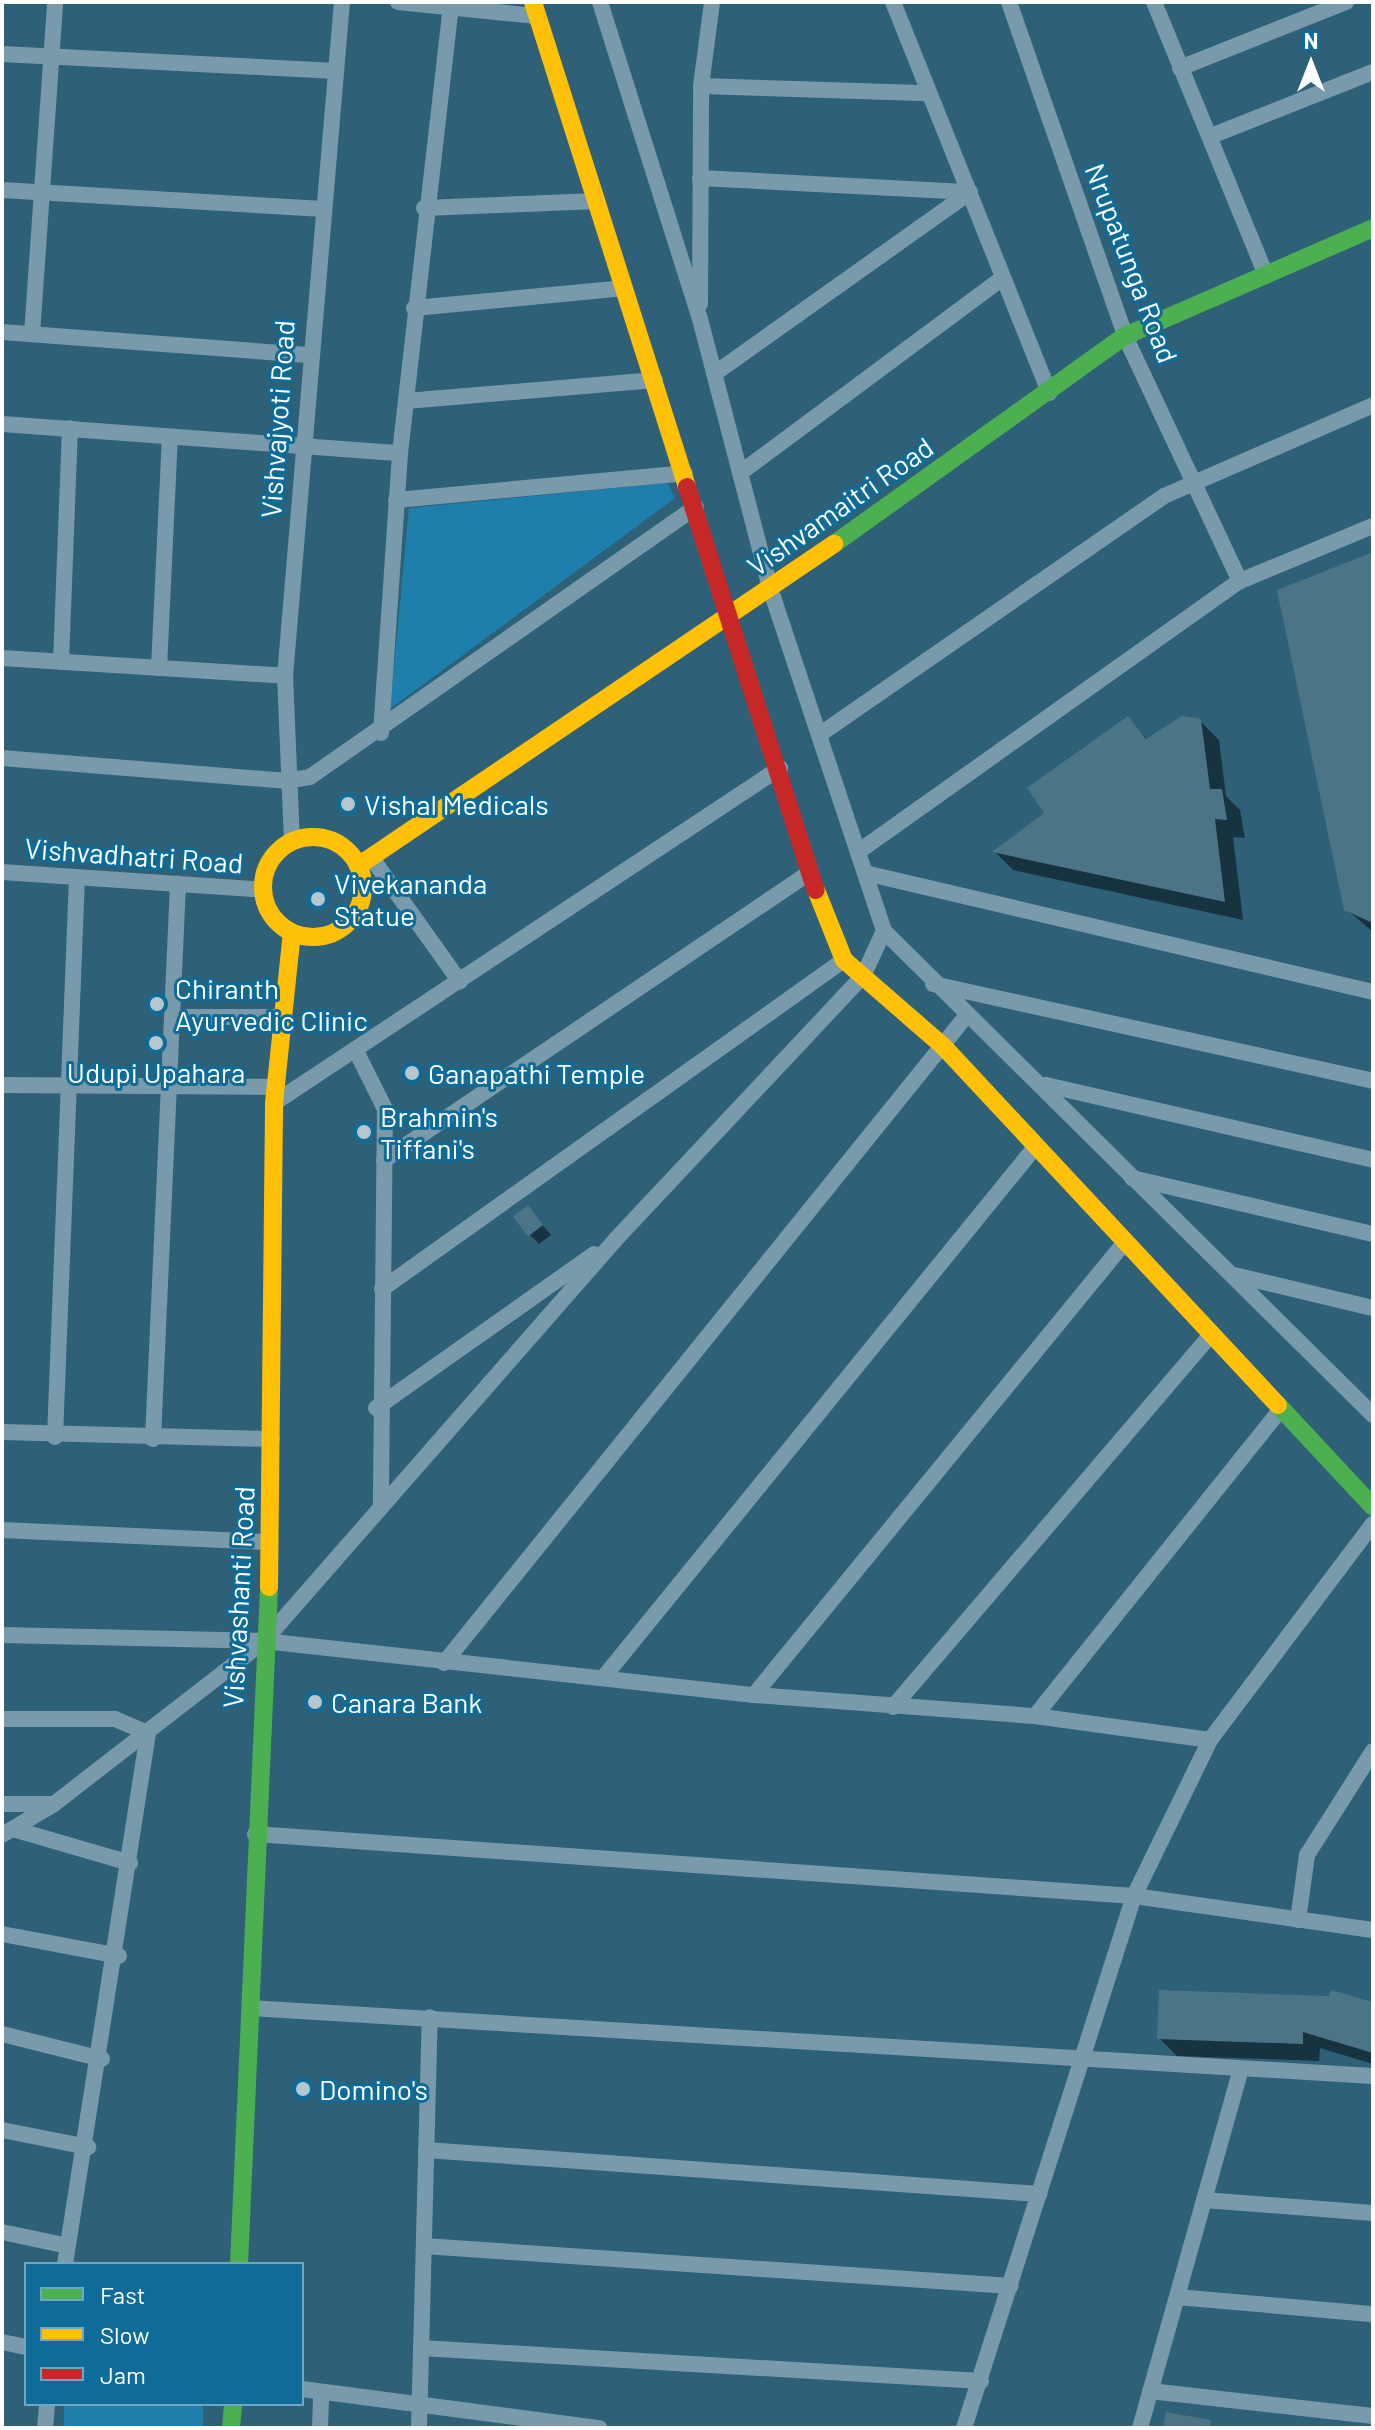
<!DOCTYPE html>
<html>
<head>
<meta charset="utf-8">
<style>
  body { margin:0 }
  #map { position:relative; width:1375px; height:2430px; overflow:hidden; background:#2e6078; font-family:Barlow,sans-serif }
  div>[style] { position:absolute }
  .green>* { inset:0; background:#1e7fac; transform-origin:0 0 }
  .shadow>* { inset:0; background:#0007 }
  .building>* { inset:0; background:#4c7487; transform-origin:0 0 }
  .street>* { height:16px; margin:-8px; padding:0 8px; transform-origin:8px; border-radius:8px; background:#789aab }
  .fast>* { height:18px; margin:-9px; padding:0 9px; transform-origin:9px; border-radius:9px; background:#4caf50 }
  .slow>* { height:18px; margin:-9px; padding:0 9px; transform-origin:9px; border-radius:9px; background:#ffc107 }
  .slow>.ring { margin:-9px; padding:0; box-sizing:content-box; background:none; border:18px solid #ffc107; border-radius:50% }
  .jam>* { height:18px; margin:-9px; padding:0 9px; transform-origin:9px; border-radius:9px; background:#c62828 }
  .dots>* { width:22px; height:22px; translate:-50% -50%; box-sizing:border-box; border:4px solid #0f6b97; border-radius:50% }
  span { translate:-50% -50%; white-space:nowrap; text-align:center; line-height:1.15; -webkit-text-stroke:6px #0f6b97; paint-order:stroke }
  .street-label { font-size:28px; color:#fff }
  .poi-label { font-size:28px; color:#fff }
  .left { translate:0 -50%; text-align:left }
  .frame { position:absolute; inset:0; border:4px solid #fff; pointer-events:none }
  .legend { position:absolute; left:24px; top:2262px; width:280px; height:144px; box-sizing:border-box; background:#0f6b97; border:2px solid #6fa6c1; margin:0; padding:10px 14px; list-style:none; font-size:24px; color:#fff }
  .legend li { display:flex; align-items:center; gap:16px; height:40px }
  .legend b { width:40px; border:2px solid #6fa6c1 }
  .north { position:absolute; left:1271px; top:24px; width:80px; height:80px; -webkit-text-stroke:6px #0f6b97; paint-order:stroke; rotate:0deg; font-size:22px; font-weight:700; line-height:32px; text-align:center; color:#fff }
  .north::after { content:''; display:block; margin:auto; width:28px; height:36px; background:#fff; clip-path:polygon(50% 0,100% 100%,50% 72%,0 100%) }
</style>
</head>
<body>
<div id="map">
  <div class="green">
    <i style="clip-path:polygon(667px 483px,675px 498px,390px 709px,409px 508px)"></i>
    <i style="left:64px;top:2404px;width:139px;height:24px"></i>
  </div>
  <div class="shadow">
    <i style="clip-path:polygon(1373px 554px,1373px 932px,1346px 909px)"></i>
    <i style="clip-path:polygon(1128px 719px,1148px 740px,1200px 721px,1219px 740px,1226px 796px,1240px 810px,1245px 838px,1233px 837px,1243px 920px,1013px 870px,995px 852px,1047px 813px)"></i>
    <i style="clip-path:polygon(528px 1208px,551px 1235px,539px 1244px,530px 1235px)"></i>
    <i style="clip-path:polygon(1331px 1999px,1373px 2004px,1373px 2064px,1320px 2048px,1319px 2061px,1177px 2056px,1159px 2038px)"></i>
  </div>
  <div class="building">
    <i style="clip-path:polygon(1373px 552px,1373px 923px,1344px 910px,1277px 590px)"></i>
    <i style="clip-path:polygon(1128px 716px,1146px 739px,1182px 716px,1201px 719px,1210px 789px,1222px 789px,1227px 820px,1215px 819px,1225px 902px,992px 852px,1044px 813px,1027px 788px)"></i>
    <i style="left:528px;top:1205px;width:25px;height:19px;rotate:53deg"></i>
    <i style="clip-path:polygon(1159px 1990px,1329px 1996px,1331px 1990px,1373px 2002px,1373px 2053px,1303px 2032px,1303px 2044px,1157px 2039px)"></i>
    <i style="clip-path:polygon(1166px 2412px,1211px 2420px,1210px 2428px,1163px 2428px)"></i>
  </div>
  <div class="street">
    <i style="left:398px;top:2px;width:140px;rotate:5.8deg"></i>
    <i style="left:600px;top:2px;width:332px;rotate:72.5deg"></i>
    <i style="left:700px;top:319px;width:278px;rotate:75.4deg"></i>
    <i style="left:770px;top:588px;width:361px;rotate:71.6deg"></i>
    <i style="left:884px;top:931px;width:688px;rotate:44.71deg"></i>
    <i style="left:893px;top:2px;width:421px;rotate:68.2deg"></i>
    <i style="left:1009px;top:2px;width:354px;rotate:70.8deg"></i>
    <i style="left:1125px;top:336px;width:271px;rotate:64.9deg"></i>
    <i style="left:1154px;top:2px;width:292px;rotate:67.7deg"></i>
    <i style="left:2px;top:54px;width:330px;rotate:2.9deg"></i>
    <i style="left:1180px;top:68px;width:179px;rotate:-21.7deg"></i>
    <i style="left:701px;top:86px;width:228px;rotate:1.8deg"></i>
    <i style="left:1211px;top:136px;width:174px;rotate:-21.6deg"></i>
    <i style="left:700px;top:178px;width:270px;rotate:3deg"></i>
    <i style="left:2px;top:190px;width:318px;rotate:3.4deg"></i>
    <i style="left:424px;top:208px;width:173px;rotate:-2.3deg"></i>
    <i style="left:700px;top:304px;width:218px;rotate:-89.7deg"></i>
    <i style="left:701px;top:86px;width:85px;rotate:-82.5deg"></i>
    <i style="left:414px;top:308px;width:212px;rotate:-5.4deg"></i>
    <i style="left:2px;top:332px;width:306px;rotate:4.3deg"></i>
    <i style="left:32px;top:334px;width:333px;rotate:-86deg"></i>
    <i style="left:714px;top:374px;width:314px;rotate:-35.4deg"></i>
    <i style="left:406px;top:401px;width:250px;rotate:-4.8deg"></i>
    <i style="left:2px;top:424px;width:399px;rotate:4.2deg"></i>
    <i style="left:740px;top:473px;width:327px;rotate:-36.6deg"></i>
    <i style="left:396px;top:500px;width:290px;rotate:-5.3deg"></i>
    <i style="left:2px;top:658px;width:284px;rotate:3.6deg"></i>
    <i style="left:61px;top:662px;width:234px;rotate:-87.8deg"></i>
    <i style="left:159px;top:668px;width:231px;rotate:-87.3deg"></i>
    <i style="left:381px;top:733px;width:281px;rotate:-86.1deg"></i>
    <i style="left:400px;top:453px;width:448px;rotate:-83.5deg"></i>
    <i style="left:819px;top:735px;width:420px;rotate:-34.7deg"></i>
    <i style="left:1164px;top:496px;width:228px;rotate:-23.5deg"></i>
    <i style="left:2px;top:758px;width:284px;rotate:4.6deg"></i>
    <i style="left:285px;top:781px;width:25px;rotate:-9deg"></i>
    <i style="left:310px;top:777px;width:471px;rotate:-35deg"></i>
    <i style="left:292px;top:842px;width:166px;rotate:-92.4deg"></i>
    <i style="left:285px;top:676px;width:676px;rotate:-85.17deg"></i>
    <i style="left:858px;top:852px;width:468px;rotate:-35.4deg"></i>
    <i style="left:1240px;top:581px;width:144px;rotate:-22.5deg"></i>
    <i style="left:371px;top:857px;width:153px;rotate:54.5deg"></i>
    <i style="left:2px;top:872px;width:262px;rotate:3.9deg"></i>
    <i style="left:865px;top:873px;width:522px;rotate:13.18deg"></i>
    <i style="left:933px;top:984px;width:451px;rotate:12.4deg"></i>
    <i style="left:173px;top:1017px;width:107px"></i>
    <i style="left:356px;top:1051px;width:65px;rotate:63.4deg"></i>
    <i style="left:385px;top:1109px;width:397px;rotate:90.6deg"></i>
    <i style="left:2px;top:1085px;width:273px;rotate:0.4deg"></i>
    <i style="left:1046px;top:1085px;width:335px;rotate:12.9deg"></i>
    <i style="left:274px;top:1103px;width:607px;rotate:-33.51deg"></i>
    <i style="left:384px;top:1160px;width:513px;rotate:-34.03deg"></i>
    <i style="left:1132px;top:1178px;width:247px;rotate:13.1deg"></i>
    <i style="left:1234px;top:1275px;width:143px;rotate:13.4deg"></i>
    <i style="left:382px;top:1289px;width:567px;rotate:-35.46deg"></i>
    <i style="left:376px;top:1408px;width:267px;rotate:-35.2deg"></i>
    <i style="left:2px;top:1432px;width:270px;rotate:1.5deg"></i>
    <i style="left:55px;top:1437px;width:560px;rotate:-87.75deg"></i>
    <i style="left:153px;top:1439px;width:556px;rotate:-87.42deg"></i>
    <i style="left:2px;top:1530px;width:269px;rotate:2.6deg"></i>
    <i style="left:2px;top:1635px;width:262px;rotate:1.3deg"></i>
    <i style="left:264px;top:1641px;width:493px;rotate:6.3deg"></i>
    <i style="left:754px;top:1695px;width:282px;rotate:4.3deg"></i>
    <i style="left:1035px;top:1716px;width:177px;rotate:7.8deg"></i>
    <i style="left:444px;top:1663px;width:833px;rotate:-51.09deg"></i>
    <i style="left:603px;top:1678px;width:686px;rotate:-50.86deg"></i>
    <i style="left:754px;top:1695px;width:586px;rotate:-50.68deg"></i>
    <i style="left:893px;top:1707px;width:489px;rotate:-49.5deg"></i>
    <i style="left:1035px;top:1716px;width:393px;rotate:-51.3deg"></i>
    <i style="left:2px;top:1719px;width:113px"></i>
    <i style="left:115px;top:1719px;width:36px;rotate:23deg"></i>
    <i style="left:148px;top:1733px;width:537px;rotate:98.88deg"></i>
    <i style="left:2px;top:1804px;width:51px"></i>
    <i style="left:13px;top:1829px;width:122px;rotate:16.2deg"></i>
    <i style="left:255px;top:1834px;width:881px;rotate:4.03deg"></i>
    <i style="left:1134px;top:1896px;width:241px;rotate:8.1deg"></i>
    <i style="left:2px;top:1835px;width:61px;rotate:-30.8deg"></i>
    <i style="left:54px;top:1804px;width:266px;rotate:-37.8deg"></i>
    <i style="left:264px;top:1641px;width:534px;rotate:-48.79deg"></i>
    <i style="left:616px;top:1239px;width:361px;rotate:-46.8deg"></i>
    <i style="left:863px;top:976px;width:50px;rotate:-65deg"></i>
    <i style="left:1298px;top:1920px;width:66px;rotate:-82.1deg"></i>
    <i style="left:1307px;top:1855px;width:123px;rotate:-57.6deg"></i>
    <i style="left:2px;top:1934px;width:119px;rotate:10.6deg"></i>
    <i style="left:250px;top:2008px;width:1125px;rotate:3.47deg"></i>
    <i style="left:2px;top:2034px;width:103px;rotate:14deg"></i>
    <i style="left:2px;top:2130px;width:88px;rotate:11.2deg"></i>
    <i style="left:426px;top:2150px;width:615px;rotate:4.11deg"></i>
    <i style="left:1204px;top:2200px;width:169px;rotate:4.4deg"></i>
    <i style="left:2px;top:2232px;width:67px;rotate:12deg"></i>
    <i style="left:424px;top:2246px;width:588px;rotate:3.9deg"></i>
    <i style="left:1177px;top:2297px;width:197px;rotate:5deg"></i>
    <i style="left:2px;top:2342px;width:25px;rotate:12deg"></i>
    <i style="left:421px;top:2348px;width:561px;rotate:3.37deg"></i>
    <i style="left:302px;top:2389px;width:300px;rotate:7.5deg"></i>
    <i style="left:1150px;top:2391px;width:224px;rotate:6.4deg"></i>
    <i style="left:45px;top:2428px;width:24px;rotate:-85deg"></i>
    <i style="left:320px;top:2428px;width:35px;rotate:-88deg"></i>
    <i style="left:419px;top:2428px;width:411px;rotate:-88.5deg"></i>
    <i style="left:964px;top:2428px;width:559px;rotate:-72.28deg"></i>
    <i style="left:1134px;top:1896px;width:174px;rotate:-64deg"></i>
    <i style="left:1210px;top:1740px;width:271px;rotate:-53deg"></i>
    <i style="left:1140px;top:2428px;width:369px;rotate:-74.3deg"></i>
  </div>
  <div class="fast">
    <i style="left:834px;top:544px;width:358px;rotate:-35.6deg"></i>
    <i style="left:1125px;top:336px;width:270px;rotate:-23.5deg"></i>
    <i style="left:1278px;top:1405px;width:139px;rotate:47deg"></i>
    <i style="left:239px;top:2264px;width:678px;rotate:-87.46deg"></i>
    <i style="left:231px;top:2428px;width:24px;rotate:-85deg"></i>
  </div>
  <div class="slow">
    <i style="left:533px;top:2px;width:509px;rotate:72.38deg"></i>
    <i class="ring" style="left:263px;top:837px;width:82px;height:82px"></i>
    <i style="left:358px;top:866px;width:575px;rotate:-34.08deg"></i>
    <i style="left:816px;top:890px;width:75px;rotate:68.2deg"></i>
    <i style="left:844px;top:960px;width:131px;rotate:41deg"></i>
    <i style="left:943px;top:1046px;width:491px;rotate:47deg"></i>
    <i style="left:269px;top:1587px;width:484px;rotate:-89.4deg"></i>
    <i style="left:274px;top:1103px;width:171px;rotate:-84deg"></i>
  </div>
  <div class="jam">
    <i style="left:687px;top:487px;width:423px;rotate:72.3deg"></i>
  </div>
  <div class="dots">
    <i style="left:348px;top:804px;background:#b6c7d0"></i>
    <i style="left:318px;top:899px;background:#b6c7d0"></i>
    <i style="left:157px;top:1004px;background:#b6c7d0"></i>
    <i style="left:156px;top:1043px;background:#b6c7d0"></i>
    <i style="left:412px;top:1073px;background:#b6c7d0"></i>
    <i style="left:364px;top:1132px;background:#b6c7d0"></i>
    <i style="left:315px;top:1702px;background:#b6c7d0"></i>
    <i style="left:303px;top:2089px;background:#b6c7d0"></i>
  </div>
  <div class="street-label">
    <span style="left:1132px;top:263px;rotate:69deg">Nrupatunga Road</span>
    <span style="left:277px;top:419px;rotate:-86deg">Vishvajyoti Road</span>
    <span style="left:840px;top:506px;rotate:-35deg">Vishvamaitri Road</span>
    <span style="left:134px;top:855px;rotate:4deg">Vishvadhatri Road</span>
    <span style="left:238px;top:1597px;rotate:-87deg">Vishvashanti Road</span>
  </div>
  <div class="poi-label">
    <span class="left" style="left:364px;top:804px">Vishal Medicals</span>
    <span class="left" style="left:334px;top:899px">Vivekananda<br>Statue</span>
    <span class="left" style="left:175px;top:1004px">Chiranth<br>Ayurvedic Clinic</span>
    <span style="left:156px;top:1072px">Udupi Upahara</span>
    <span class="left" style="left:428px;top:1073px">Ganapathi Temple</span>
    <span class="left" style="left:380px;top:1132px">Brahmin's<br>Tiffani's</span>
    <span class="left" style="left:331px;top:1702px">Canara Bank</span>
    <span class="left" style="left:319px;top:2089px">Domino's</span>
  </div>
  <div class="frame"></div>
  <ul class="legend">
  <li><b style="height:10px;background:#4caf50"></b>Fast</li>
  <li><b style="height:10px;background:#ffc107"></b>Slow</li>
  <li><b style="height:10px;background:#c62828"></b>Jam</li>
  </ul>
  <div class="north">N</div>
</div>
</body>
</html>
